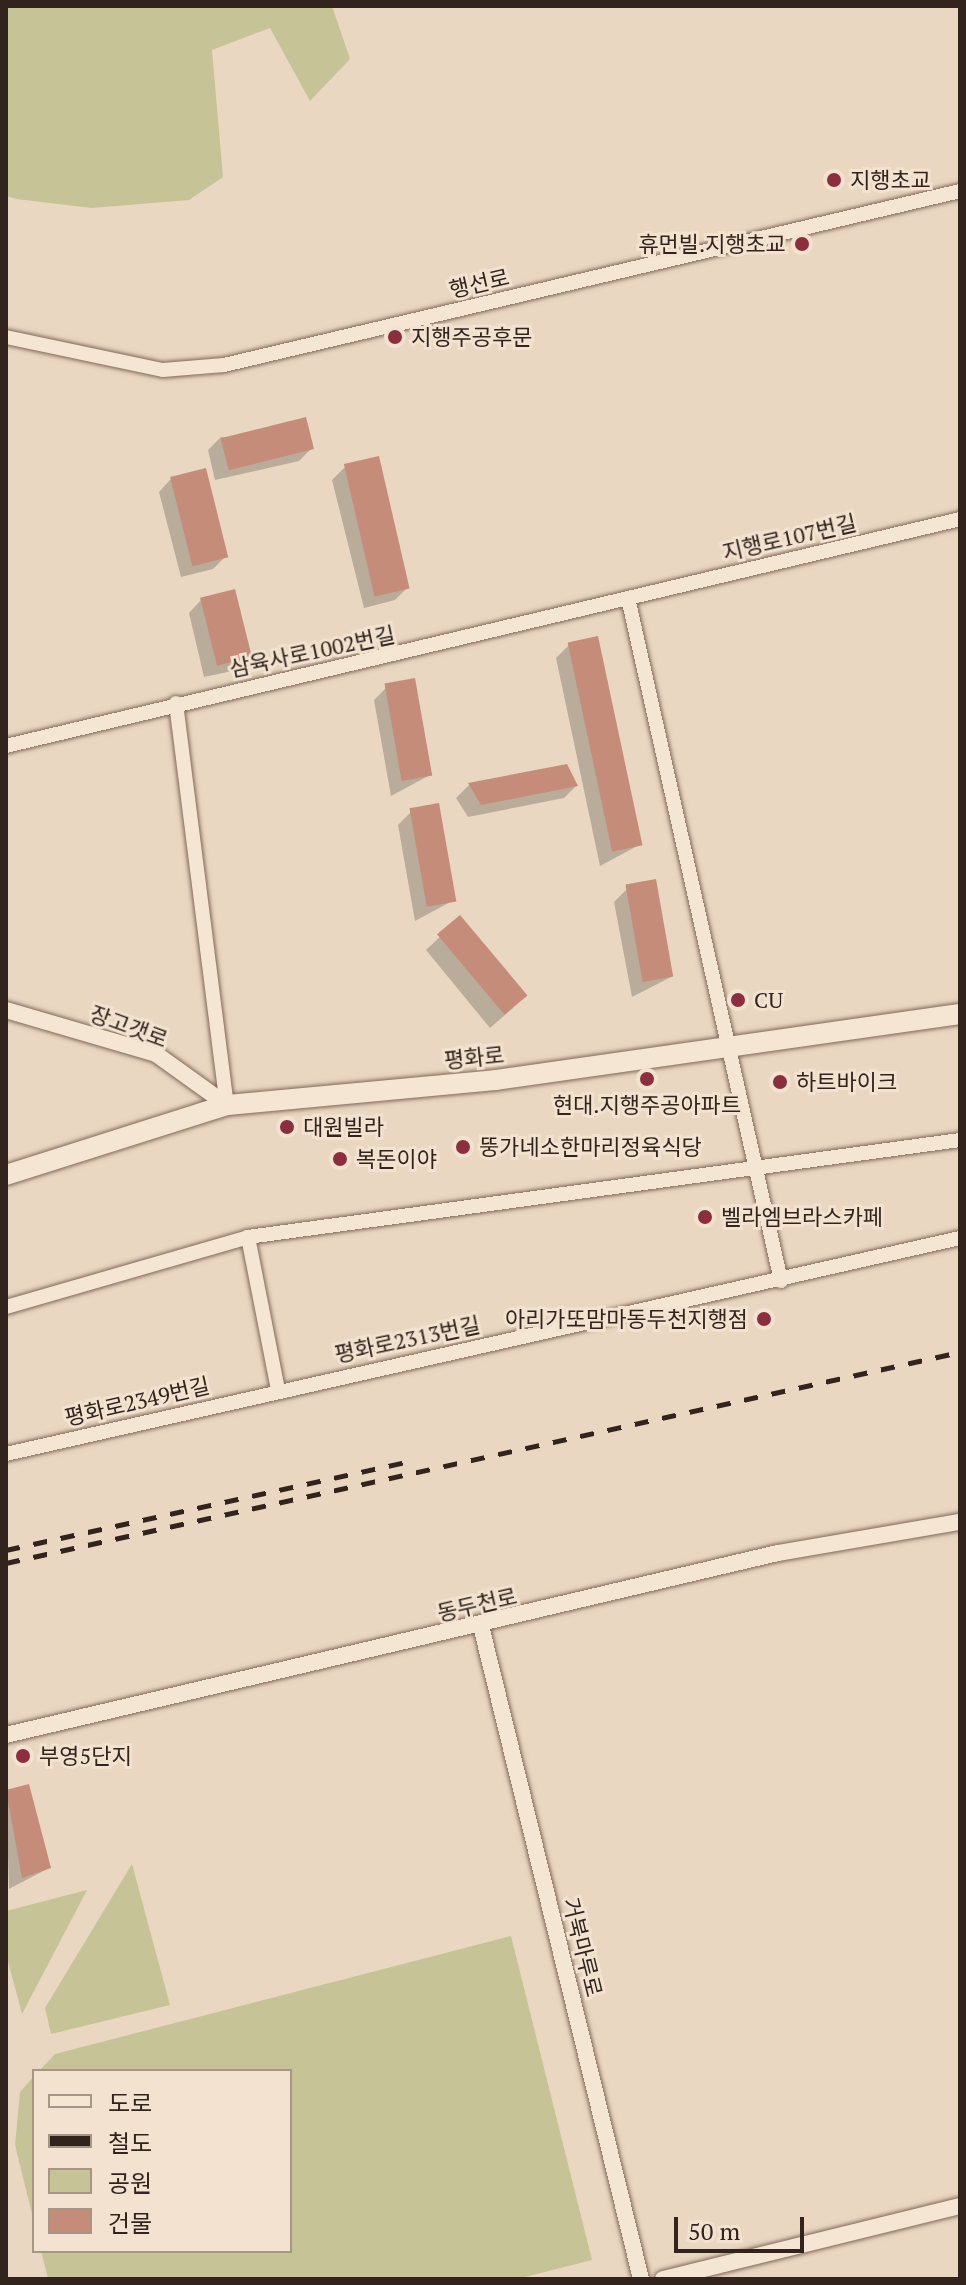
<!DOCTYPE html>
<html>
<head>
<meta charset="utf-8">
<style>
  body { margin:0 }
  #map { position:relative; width:966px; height:2285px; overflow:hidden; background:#e9d7c1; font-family:"PT Serif","Noto Sans KR",serif }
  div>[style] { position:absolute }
  .green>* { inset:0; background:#c6c496 }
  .shadow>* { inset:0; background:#0003 }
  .building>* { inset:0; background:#c58c79; transform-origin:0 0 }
  .roads { filter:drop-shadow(0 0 2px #81685a) drop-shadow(0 0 2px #81685a) }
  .minor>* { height:14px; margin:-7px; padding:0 7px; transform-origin:7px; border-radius:7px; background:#f5e5d3 }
  .tertiary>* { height:16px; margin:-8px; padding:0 8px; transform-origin:8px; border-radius:8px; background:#f5e5d3 }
  .secondary>* { height:20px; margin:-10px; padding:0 10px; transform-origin:10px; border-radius:10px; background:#f5e5d3 }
  .rail>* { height:5px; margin-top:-2.5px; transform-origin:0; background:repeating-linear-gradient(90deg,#32241d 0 14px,transparent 0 28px) }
  .dots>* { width:22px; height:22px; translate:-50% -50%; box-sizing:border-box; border:4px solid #f2e2cf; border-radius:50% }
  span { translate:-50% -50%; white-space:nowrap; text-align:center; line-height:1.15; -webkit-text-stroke:6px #f2e2cf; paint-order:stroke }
  .poi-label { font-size:22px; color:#32241d }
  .left { translate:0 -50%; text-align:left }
  .right { translate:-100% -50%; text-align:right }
  .street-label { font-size:22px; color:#32241d }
  .frame { position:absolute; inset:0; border:8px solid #32241d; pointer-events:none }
  .legend { position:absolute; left:32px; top:2069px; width:260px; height:184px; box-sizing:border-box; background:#f2e2cf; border:2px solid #a59688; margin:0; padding:10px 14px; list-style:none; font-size:24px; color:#32241d }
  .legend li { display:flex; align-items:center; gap:16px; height:40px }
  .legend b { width:40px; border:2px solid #a59688 }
  .scale { position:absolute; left:674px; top:2217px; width:130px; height:36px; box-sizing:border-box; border:4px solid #32241d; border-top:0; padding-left:10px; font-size:24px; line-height:28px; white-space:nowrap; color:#32241d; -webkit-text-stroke:6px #f2e2cf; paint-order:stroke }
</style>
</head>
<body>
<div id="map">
  <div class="green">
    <i style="clip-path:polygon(6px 6px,332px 6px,350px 59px,310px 101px,270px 28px,212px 50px,223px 177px,189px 200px,92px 208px,16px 199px,6px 196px)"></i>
    <i style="clip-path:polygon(132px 1864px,170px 2005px,51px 2034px,45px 2008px)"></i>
    <i style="clip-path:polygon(87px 1890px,22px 2014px,6px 1954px,6px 1911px)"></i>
    <i style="clip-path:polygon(511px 1936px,592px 2260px,517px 2279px,48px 2279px,41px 2251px,290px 2251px,290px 2071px,39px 2071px,55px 2054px)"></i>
    <i style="clip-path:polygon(34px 2076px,34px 2222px,15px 2145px,20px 2092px)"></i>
  </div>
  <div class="shadow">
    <i style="clip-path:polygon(221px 437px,312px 448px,299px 461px,215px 480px,208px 450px)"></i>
    <i style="clip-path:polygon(345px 467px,408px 587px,395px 600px,364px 608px,332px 480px)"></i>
    <i style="clip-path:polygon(171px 479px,226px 556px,213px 569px,181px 577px,159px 492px)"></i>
    <i style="clip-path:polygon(201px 600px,250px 657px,237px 670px,204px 677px,189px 613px)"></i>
    <i style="clip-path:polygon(569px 645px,616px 752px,622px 750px,639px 845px,600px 866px,556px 658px)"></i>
    <i style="clip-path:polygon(386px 688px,430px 775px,391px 796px,374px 700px)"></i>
    <i style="clip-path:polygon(566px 766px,576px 786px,564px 798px,468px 817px,456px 798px,469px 785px)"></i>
    <i style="clip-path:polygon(411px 812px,454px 900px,415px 921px,398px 825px)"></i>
    <i style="clip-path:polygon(627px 889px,671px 977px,632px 997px,614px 902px)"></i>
    <i style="clip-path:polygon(460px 918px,513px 1008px,490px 1028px,426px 950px)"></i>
    <i style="clip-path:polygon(28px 1786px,49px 1868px,9px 1889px,6px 1792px)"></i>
  </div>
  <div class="building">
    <i style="left:306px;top:417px;width:33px;height:88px;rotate:76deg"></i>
    <i style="left:379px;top:456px;width:136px;height:36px;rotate:77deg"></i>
    <i style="left:206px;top:468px;width:92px;height:37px;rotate:76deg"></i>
    <i style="left:235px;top:589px;width:70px;height:36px;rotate:76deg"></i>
    <i style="left:598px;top:636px;width:214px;height:31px;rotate:78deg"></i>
    <i style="left:415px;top:678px;width:99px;height:31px;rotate:80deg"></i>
    <i style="clip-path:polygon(567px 764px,578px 786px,481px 805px,468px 783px)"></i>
    <i style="left:439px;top:803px;width:100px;height:30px;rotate:80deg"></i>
    <i style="left:656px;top:879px;width:99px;height:31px;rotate:80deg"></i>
    <i style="left:460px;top:915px;width:105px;height:30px;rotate:50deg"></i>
    <i style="clip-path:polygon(29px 1784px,51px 1868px,22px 1878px,6px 1790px)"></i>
  </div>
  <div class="roads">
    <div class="minor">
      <i style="left:6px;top:337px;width:160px;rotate:11.9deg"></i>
      <i style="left:163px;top:370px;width:61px;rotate:-4.7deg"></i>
      <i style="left:224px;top:365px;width:756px;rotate:-13.3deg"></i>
      <i style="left:628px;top:598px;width:700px;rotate:77.37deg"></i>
      <i style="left:176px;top:703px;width:405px;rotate:82.8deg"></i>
      <i style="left:6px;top:746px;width:981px;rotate:-13.38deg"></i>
      <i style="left:248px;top:1237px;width:156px;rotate:78.9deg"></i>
      <i style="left:6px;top:1307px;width:252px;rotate:-16.1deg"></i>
      <i style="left:248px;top:1237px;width:719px;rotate:-7.76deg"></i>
      <i style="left:6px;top:1454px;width:978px;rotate:-12.76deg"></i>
    </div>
    <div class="tertiary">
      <i style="left:6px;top:1010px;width:156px;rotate:16.3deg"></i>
      <i style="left:156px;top:1054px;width:87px;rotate:35.7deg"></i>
      <i style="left:481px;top:1626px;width:672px;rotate:76.23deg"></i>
      <i style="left:6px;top:1735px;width:793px;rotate:-13.27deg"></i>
      <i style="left:778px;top:1553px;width:185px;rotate:-9.7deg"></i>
      <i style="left:663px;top:2279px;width:306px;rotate:-13.8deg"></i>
    </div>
    <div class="secondary">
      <i style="left:6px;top:1175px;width:232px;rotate:-17.6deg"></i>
      <i style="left:227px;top:1105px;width:270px;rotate:-5.3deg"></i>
      <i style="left:496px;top:1080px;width:469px;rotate:-8.1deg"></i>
    </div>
  </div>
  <div class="rail">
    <i style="left:6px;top:1550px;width:409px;rotate:-12.4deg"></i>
    <i style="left:6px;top:1563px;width:977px;rotate:-12.47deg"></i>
  </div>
  <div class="dots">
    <i style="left:834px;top:180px;background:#8b2f3f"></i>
    <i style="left:802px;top:244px;background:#8b2f3f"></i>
    <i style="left:395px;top:337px;background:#8b2f3f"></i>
    <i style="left:738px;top:1000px;background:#8b2f3f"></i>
    <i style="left:647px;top:1079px;background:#8b2f3f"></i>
    <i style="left:780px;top:1082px;background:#8b2f3f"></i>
    <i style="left:287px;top:1127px;background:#8b2f3f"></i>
    <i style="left:463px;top:1147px;background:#8b2f3f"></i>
    <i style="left:340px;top:1159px;background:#8b2f3f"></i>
    <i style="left:705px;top:1217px;background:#8b2f3f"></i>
    <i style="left:764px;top:1319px;background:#8b2f3f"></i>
    <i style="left:23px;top:1756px;background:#8b2f3f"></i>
  </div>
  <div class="poi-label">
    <span class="left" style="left:850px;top:180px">지행초교</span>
    <span class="right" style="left:786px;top:244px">휴먼빌.지행초교</span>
    <span class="left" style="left:411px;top:337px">지행주공후문</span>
    <span class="left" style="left:754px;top:1000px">CU</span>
    <span class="left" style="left:796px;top:1082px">하트바이크</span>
    <span style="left:647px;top:1105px">현대.지행주공아파트</span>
    <span class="left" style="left:303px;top:1127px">대원빌라</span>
    <span class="left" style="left:479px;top:1147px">뚱가네소한마리정육식당</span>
    <span class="left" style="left:356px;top:1159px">복돈이야</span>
    <span class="left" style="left:721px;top:1217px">벨라엠브라스카페</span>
    <span class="right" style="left:748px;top:1319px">아리가또맘마동두천지행점</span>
    <span class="left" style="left:39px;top:1756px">부영5단지</span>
  </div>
  <div class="street-label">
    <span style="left:479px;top:283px;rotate:-13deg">행선로</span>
    <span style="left:789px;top:537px;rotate:-13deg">지행로107번길</span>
    <span style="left:312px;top:651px;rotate:-12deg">삼육사로1002번길</span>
    <span style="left:129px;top:1026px;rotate:20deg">장고갯로</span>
    <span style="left:474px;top:1057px;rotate:-6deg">평화로</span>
    <span style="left:407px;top:1339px;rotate:-12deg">평화로2313번길</span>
    <span style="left:137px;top:1401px;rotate:-13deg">평화로2349번길</span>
    <span style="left:477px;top:1604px;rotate:-13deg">동두천로</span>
    <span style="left:583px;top:1947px;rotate:76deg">거북마루로</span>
  </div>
  <div class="frame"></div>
  <ul class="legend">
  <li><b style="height:10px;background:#f5e5d3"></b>도로</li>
  <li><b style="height:10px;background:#32241d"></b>철도</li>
  <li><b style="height:22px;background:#c6c496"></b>공원</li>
  <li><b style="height:22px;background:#c58c79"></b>건물</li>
  </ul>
  <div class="scale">50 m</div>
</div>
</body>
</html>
